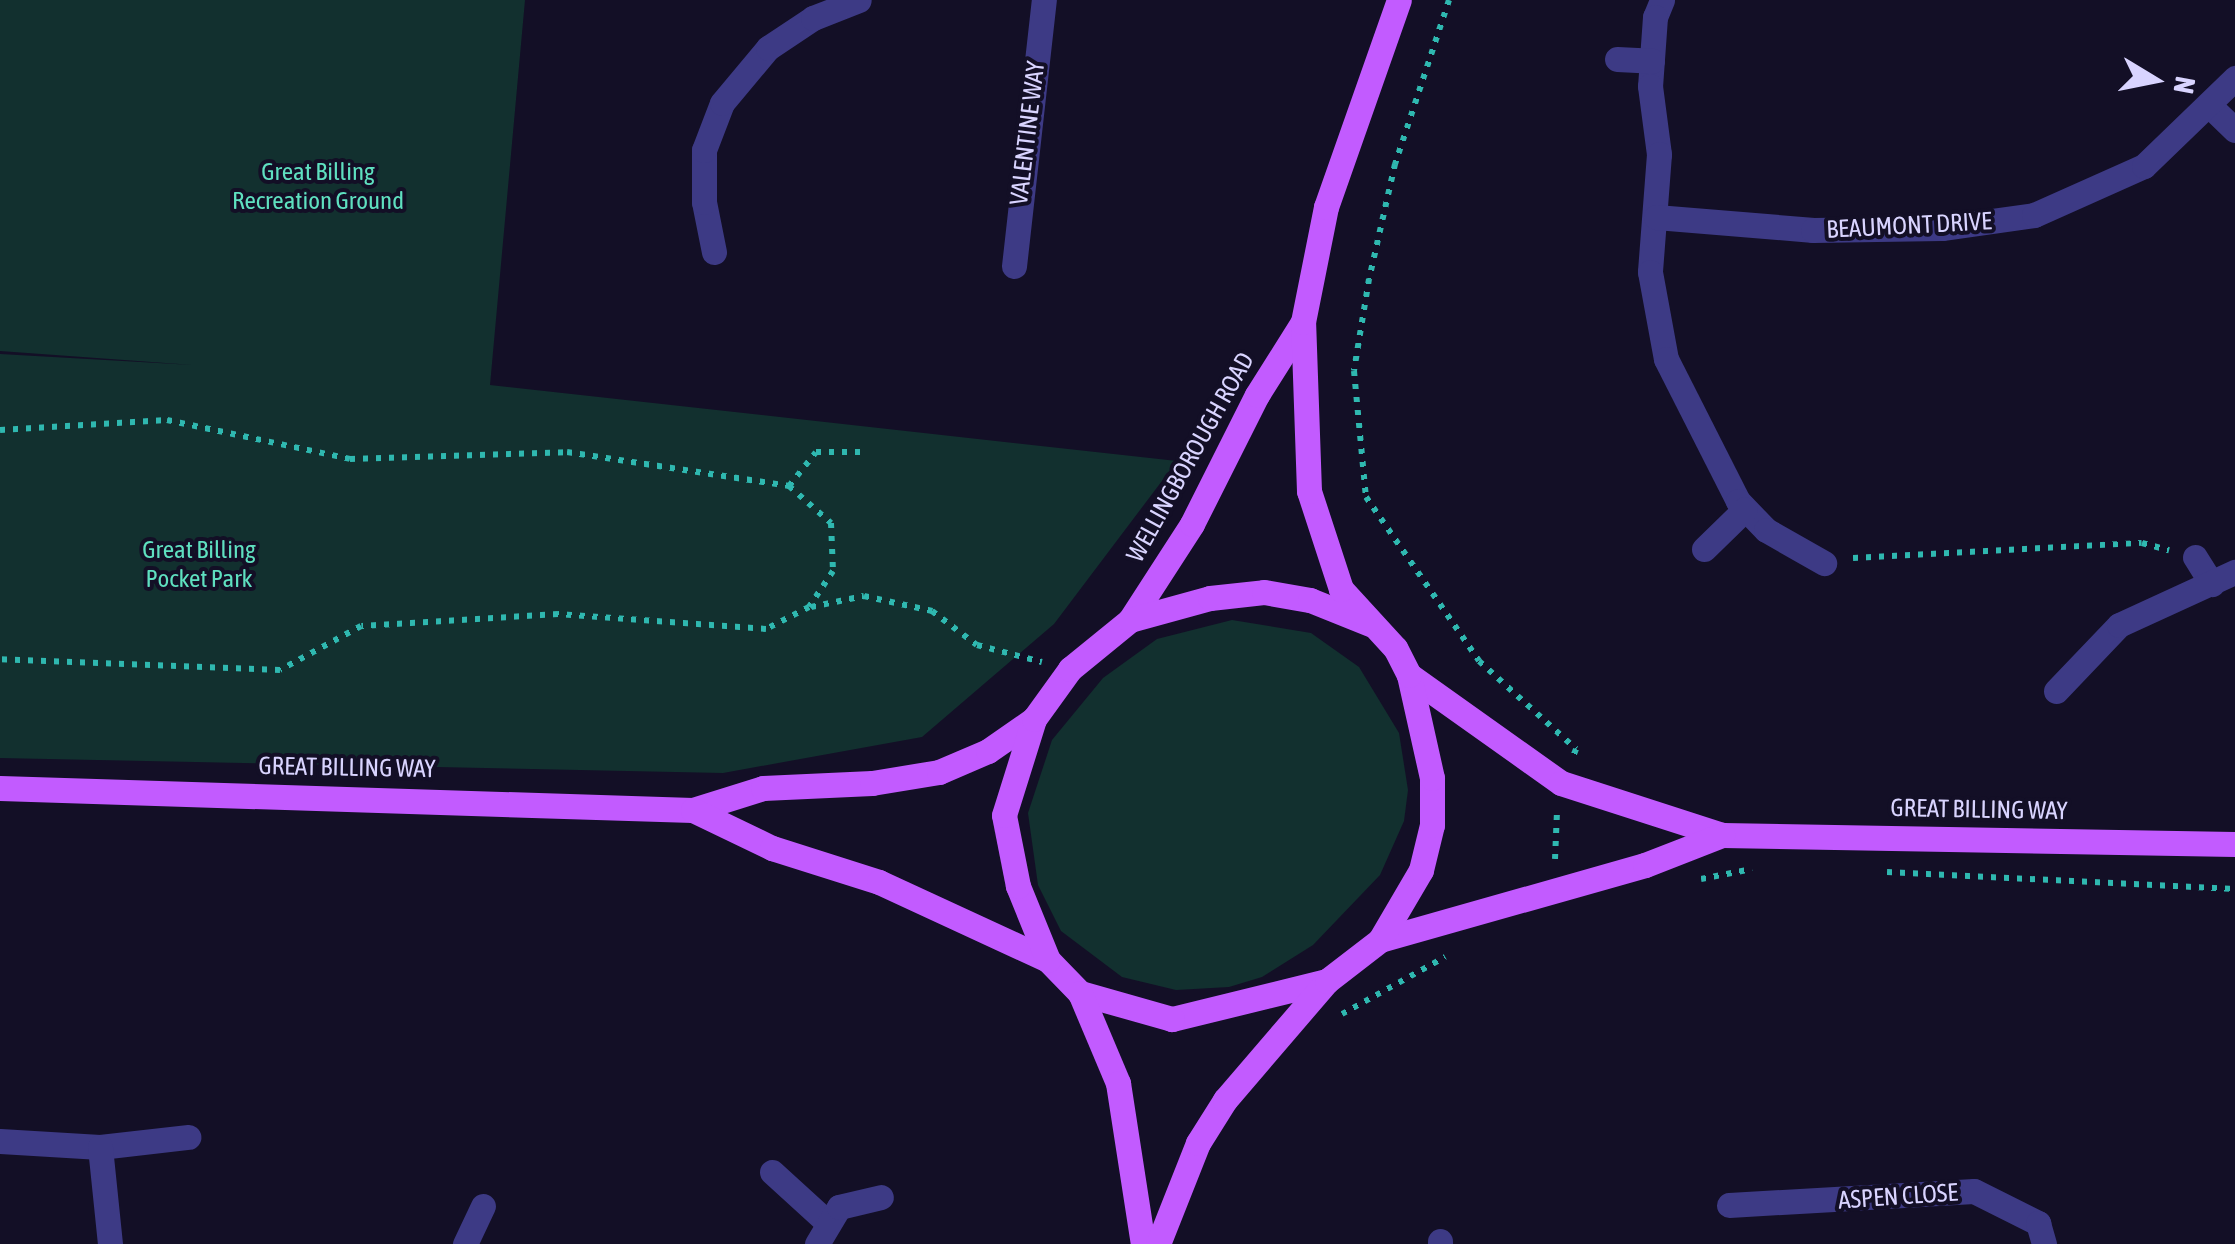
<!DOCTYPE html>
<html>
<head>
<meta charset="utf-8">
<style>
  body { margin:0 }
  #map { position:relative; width:2235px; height:1244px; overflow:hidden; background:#130f26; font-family:"Asap Condensed",sans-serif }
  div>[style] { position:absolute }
  .green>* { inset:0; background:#12302f }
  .path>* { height:6px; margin-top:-3px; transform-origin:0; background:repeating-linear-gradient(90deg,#2fb8b0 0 5px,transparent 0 13px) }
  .minor>* { height:25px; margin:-12.5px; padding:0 12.5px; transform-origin:12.5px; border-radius:12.5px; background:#3d3a85 }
  .major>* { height:25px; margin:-12.5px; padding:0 12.5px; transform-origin:12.5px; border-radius:12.5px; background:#c25bff }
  span { translate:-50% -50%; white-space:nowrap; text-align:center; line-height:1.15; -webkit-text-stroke:8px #130f26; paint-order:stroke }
  .street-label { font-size:25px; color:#d9d4ff }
  .park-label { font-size:25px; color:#5fe0c0 }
  .north { position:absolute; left:2105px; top:30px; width:100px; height:100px; -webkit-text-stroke:8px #130f26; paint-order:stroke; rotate:100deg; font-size:28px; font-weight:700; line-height:40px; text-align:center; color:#d9d4ff }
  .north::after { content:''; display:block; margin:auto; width:35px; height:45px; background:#d9d4ff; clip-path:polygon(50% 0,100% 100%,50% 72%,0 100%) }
</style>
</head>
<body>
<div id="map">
  <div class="green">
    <i style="clip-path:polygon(0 0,525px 0,490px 385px,1177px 461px,1054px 624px,922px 737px,723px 773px,0 758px,0 354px,193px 365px,0 351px)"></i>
    <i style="clip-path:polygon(1232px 620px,1311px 633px,1359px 667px,1399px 733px,1408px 790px,1404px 821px,1380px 875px,1313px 945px,1262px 977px,1229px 987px,1176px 990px,1122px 977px,1061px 931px,1038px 885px,1028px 813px,1052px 740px,1103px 678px,1157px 639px)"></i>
  </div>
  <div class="path">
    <i style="left:1449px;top:0;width:173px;rotate:108.2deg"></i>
    <i style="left:1395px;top:164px;width:118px;rotate:102.7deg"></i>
    <i style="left:1369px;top:279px;width:93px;rotate:99.3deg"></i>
    <i style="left:1354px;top:371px;width:127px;rotate:84.6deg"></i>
    <i style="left:1366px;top:497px;width:199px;rotate:55.4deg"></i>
    <i style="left:1479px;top:661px;width:131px;rotate:42.2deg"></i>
    <i style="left:1576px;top:749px;width:9px;rotate:111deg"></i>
    <i style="left:0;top:430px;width:167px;rotate:-3.4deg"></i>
    <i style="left:167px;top:420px;width:187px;rotate:12deg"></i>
    <i style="left:350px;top:459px;width:217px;rotate:-1.8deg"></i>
    <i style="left:567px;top:452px;width:225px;rotate:8.7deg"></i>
    <i style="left:789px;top:486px;width:56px;rotate:41.4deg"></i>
    <i style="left:831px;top:523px;width:48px;rotate:87.6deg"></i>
    <i style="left:833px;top:571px;width:43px;rotate:123.7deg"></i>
    <i style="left:809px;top:607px;width:48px;rotate:152.9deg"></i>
    <i style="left:766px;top:629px;width:209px;rotate:-175.9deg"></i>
    <i style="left:558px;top:614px;width:197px;rotate:176.5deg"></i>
    <i style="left:361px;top:626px;width:92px;rotate:151.5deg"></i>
    <i style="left:280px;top:670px;width:280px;rotate:-177.8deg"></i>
    <i style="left:789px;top:486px;width:43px;rotate:-51.5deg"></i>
    <i style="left:816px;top:452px;width:49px"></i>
    <i style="left:1853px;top:558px;width:289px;rotate:-3deg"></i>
    <i style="left:2142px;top:543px;width:28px;rotate:15deg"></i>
    <i style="left:811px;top:607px;width:54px;rotate:-11.7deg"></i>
    <i style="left:864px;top:596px;width:70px;rotate:12.4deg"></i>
    <i style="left:932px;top:611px;width:56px;rotate:37.1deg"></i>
    <i style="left:977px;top:645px;width:67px;rotate:14.7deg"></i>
    <i style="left:1555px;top:859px;width:47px;rotate:-87.6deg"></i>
    <i style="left:1887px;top:872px;width:348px;rotate:2.8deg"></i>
    <i style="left:1701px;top:879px;width:52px;rotate:-11.1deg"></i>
    <i style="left:1342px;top:1014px;width:118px;rotate:-29deg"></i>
  </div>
  <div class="minor">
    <i style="left:1662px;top:0;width:18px;rotate:112deg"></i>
    <i style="left:1655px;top:17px;width:69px;rotate:94.1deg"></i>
    <i style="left:1650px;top:86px;width:69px;rotate:82.5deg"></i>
    <i style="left:1659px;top:154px;width:118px;rotate:94.4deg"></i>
    <i style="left:1650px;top:272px;width:88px;rotate:79.6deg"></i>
    <i style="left:1666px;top:359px;width:159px;rotate:63.1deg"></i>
    <i style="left:1738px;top:501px;width:40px;rotate:46deg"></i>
    <i style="left:1766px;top:530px;width:67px;rotate:29.6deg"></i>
    <i style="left:1617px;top:59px;width:35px;rotate:3deg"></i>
    <i style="left:2211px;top:107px;width:33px;rotate:44deg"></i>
    <i style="left:1656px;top:217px;width:158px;rotate:4.7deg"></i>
    <i style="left:1813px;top:230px;width:129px;rotate:-0.9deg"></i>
    <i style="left:1942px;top:228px;width:93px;rotate:-8deg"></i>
    <i style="left:2034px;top:215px;width:120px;rotate:-24deg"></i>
    <i style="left:2144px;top:166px;width:127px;rotate:-44deg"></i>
    <i style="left:714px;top:252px;width:51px;rotate:-101.3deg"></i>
    <i style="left:704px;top:202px;width:52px;rotate:-90deg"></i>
    <i style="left:704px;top:150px;width:50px;rotate:-69deg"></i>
    <i style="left:722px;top:103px;width:72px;rotate:-50.1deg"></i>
    <i style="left:768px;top:48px;width:54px;rotate:-33.7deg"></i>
    <i style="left:813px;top:18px;width:49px;rotate:-21.4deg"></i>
    <i style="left:1014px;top:266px;width:268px;rotate:-83.6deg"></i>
    <i style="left:1704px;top:549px;width:57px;rotate:-44.3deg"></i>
    <i style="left:2195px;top:557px;width:32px;rotate:58deg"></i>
    <i style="left:2056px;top:691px;width:91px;rotate:-46.3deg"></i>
    <i style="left:2119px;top:625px;width:128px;rotate:-24.6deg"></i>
    <i style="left:0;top:1141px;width:100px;rotate:3.4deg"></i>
    <i style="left:100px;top:1147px;width:89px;rotate:-6.5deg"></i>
    <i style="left:100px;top:1147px;width:98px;rotate:84.1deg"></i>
    <i style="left:772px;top:1172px;width:76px;rotate:42.3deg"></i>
    <i style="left:1729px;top:1205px;width:245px;rotate:-3.3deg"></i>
    <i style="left:1974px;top:1191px;width:72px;rotate:26.6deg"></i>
    <i style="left:2038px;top:1223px;width:22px;rotate:74deg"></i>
    <i style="left:1440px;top:1241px;width:3px;rotate:90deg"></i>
    <i style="left:465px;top:1244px;width:42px;rotate:-64.7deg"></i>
    <i style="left:817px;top:1244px;width:43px;rotate:-59.3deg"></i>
    <i style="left:839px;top:1207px;width:43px;rotate:-13.4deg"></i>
  </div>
  <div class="major">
    <i style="left:1130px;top:620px;width:114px;rotate:-57.1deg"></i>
    <i style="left:1192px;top:524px;width:144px;rotate:-63.3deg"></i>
    <i style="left:1257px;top:395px;width:86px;rotate:-57.8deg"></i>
    <i style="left:1409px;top:675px;width:186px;rotate:35.4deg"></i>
    <i style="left:1561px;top:783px;width:169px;rotate:17.9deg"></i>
    <i style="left:1722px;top:835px;width:513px;rotate:1.01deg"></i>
    <i style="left:0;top:788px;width:693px;rotate:1.82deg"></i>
    <i style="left:693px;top:810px;width:73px;rotate:-17.4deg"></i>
    <i style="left:763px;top:788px;width:109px;rotate:-2.6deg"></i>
    <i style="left:872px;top:783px;width:68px;rotate:-9.3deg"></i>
    <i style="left:939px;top:772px;width:53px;rotate:-23.2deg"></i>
    <i style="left:988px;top:751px;width:56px;rotate:-34.8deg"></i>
    <i style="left:693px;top:810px;width:88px;rotate:25.7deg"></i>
    <i style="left:772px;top:848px;width:112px;rotate:17.6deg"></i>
    <i style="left:879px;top:882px;width:186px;rotate:24.8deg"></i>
    <i style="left:1380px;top:940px;width:275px;rotate:-15.8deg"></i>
    <i style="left:1645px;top:865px;width:83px;rotate:-21.3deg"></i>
    <i style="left:1327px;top:981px;width:160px;rotate:166.2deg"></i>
    <i style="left:1172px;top:1019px;width:96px;rotate:-164.2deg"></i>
    <i style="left:1080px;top:993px;width:46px;rotate:-134.1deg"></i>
    <i style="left:1048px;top:960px;width:80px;rotate:-112.1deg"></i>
    <i style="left:1018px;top:886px;width:72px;rotate:-101.2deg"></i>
    <i style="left:1004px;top:815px;width:101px;rotate:-72.6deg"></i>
    <i style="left:1034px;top:719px;width:62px;rotate:-54.2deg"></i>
    <i style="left:1070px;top:669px;width:77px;rotate:-39.2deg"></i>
    <i style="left:1130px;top:620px;width:83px;rotate:-15.4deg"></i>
    <i style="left:1210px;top:598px;width:54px;rotate:-6.3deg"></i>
    <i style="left:1264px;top:592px;width:47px;rotate:9.9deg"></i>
    <i style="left:1310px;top:600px;width:65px;rotate:21.8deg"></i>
    <i style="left:1080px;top:993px;width:98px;rotate:67.1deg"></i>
    <i style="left:1118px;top:1083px;width:163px;rotate:81.2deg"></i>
    <i style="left:1158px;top:1244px;width:109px;rotate:-68.4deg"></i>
    <i style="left:1198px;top:1143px;width:51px;rotate:-57.9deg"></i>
    <i style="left:1225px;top:1100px;width:157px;rotate:-49.4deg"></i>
    <i style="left:1327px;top:981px;width:67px;rotate:-37.7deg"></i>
    <i style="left:1380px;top:940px;width:81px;rotate:-59.6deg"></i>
    <i style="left:1421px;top:870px;width:46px;rotate:-76.3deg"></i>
    <i style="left:1432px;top:825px;width:47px;rotate:-90deg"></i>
    <i style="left:1432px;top:778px;width:106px;rotate:-102.6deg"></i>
    <i style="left:1409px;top:675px;width:30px;rotate:-117deg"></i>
    <i style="left:1395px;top:648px;width:80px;rotate:-132.5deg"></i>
    <i style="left:1341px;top:589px;width:103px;rotate:-108.1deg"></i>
    <i style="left:1309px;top:491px;width:169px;rotate:-92deg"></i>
    <i style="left:1303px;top:322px;width:117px;rotate:-78.7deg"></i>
    <i style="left:1326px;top:207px;width:219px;rotate:-70.6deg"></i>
  </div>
  <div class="street-label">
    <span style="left:1027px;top:133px;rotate:-83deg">VALENTINE WAY</span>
    <span style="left:1909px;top:225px;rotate:-3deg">BEAUMONT DRIVE</span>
    <span style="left:1190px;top:457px;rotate:-61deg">WELLINGBOROUGH ROAD</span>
    <span style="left:347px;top:767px;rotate:1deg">GREAT BILLING WAY</span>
    <span style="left:1979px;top:809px;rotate:1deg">GREAT BILLING WAY</span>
    <span style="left:1898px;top:1196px;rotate:-4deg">ASPEN CLOSE</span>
  </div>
  <div class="park-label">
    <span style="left:318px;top:186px">Great Billing<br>Recreation Ground</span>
    <span style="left:199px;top:564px">Great Billing<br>Pocket Park</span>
  </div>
  <div class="north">N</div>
</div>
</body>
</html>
